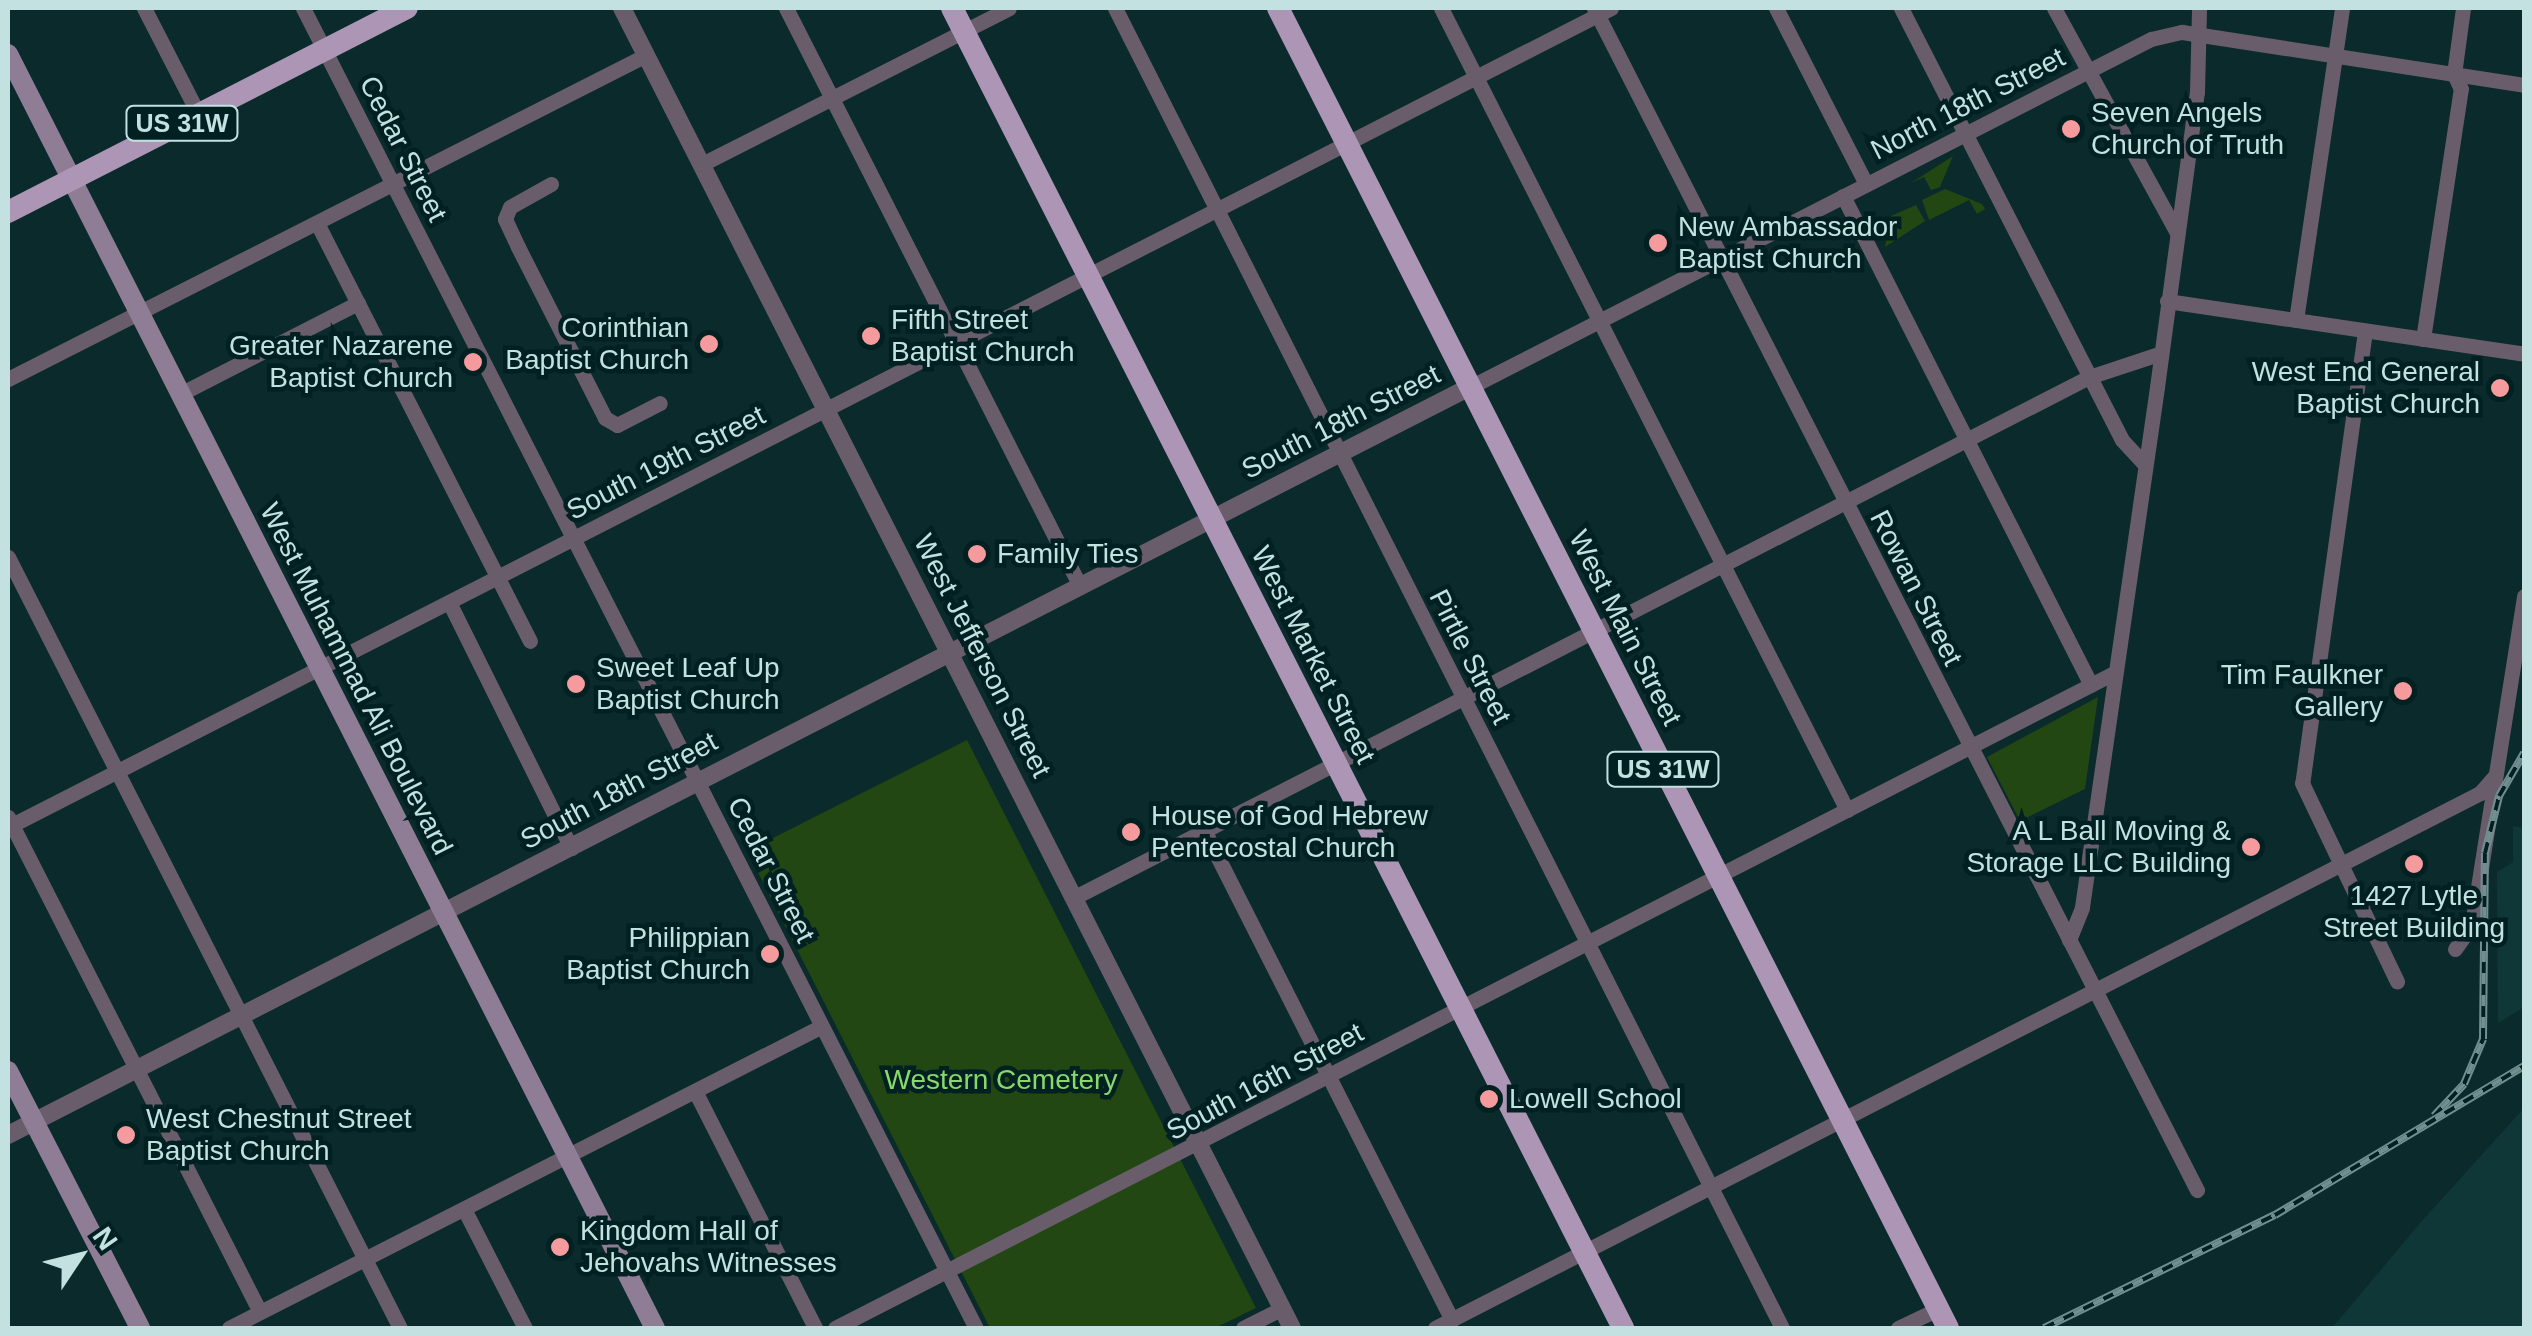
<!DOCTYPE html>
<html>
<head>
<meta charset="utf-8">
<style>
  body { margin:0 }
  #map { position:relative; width:2532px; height:1336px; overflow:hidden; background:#0a2a2b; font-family:Helvetica,sans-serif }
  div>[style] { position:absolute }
  .built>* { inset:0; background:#103738 }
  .green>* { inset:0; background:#224712 }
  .minor>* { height:15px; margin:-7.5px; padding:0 7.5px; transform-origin:7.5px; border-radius:7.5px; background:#695d6c }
  .tertiary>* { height:18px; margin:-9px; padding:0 9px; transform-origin:9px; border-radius:9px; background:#695d6c }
  .secondary>* { height:20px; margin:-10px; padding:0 10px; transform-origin:10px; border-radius:10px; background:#8f7d95 }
  .primary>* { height:22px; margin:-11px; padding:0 11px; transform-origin:11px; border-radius:11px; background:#ad96b5 }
  .rail>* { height:8px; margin-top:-4px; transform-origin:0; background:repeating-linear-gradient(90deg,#012021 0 11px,#718f90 0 22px); box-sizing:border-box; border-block:2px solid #718f90 }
  .dots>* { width:28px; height:28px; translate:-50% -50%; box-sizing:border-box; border:5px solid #012021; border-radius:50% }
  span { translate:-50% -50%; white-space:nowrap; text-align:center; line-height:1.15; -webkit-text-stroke:9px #012021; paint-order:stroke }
  .shield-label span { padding:2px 8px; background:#012021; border:2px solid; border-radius:8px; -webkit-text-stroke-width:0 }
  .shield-label { font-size:25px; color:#c4e1e2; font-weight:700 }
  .street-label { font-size:28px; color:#c4e1e2 }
  .poi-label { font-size:28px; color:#c4e1e2 }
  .left { translate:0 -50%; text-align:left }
  .right { translate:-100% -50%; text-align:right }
  .park-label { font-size:28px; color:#88d969 }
  .frame { position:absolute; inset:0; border:10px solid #c4e1e2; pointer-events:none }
  .north { position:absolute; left:30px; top:1206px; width:100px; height:100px; -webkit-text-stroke:8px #012021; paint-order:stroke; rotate:55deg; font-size:28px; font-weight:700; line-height:40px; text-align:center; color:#c4e1e2 }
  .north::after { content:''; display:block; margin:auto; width:35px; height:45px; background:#c4e1e2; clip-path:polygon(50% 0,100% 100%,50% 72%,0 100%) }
</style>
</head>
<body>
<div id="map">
  <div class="built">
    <i style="clip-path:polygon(2513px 826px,2524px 828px,2524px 1007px,2498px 1023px,2497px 872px,2513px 862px)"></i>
    <i style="clip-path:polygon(2524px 1108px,2524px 1328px,2332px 1328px,2421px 1222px)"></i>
  </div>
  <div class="green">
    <i style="clip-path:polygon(1953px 156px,1940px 187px,1931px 190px,1924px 177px,1911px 183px)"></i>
    <i style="clip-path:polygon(1945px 189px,1982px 204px,1985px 209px,1977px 214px,1969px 200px,1929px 220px,1922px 200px)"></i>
    <i style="clip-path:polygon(1916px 205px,1925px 221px,1885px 247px,1891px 216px)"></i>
    <i style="clip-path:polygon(2098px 697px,2085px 789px,2020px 821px,1987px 757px)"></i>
    <i style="clip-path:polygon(967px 740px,1256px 1308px,1215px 1328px,990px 1328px,747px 851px)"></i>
  </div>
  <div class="minor">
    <i style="left:144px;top:8px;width:120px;rotate:62.8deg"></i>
    <i style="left:303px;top:8px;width:1482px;rotate:62.99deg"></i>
    <i style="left:786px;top:8px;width:648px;rotate:63.04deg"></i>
    <i style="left:1115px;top:8px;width:1479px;rotate:63.19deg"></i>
    <i style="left:1441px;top:8px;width:899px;rotate:63.15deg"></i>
    <i style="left:1594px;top:8px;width:1327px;rotate:62.97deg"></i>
    <i style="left:1776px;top:8px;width:198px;rotate:62.9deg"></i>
    <i style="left:1901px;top:8px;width:485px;rotate:62.9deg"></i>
    <i style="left:2122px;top:440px;width:34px;rotate:47deg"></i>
    <i style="left:2054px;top:8px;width:256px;rotate:61.3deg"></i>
    <i style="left:702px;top:164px;width:344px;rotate:-26.9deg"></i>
    <i style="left:551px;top:184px;width:47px;rotate:150.7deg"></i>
    <i style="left:510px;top:207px;width:13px;rotate:113deg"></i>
    <i style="left:505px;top:219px;width:31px;rotate:65deg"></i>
    <i style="left:518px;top:247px;width:192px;rotate:63deg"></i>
    <i style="left:605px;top:418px;width:14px;rotate:30deg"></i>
    <i style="left:617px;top:425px;width:48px;rotate:-27.1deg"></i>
    <i style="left:1843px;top:196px;width:548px;rotate:63.11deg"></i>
    <i style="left:317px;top:223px;width:469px;rotate:63deg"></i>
    <i style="left:2167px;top:301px;width:361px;rotate:8.4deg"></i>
    <i style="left:2296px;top:320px;width:315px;rotate:-81.6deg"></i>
    <i style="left:2365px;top:331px;width:456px;rotate:97.9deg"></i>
    <i style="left:2302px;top:783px;width:220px;rotate:64.4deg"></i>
    <i style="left:2423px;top:339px;width:253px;rotate:-81.4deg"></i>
    <i style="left:2461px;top:89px;width:17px;rotate:-115deg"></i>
    <i style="left:2454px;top:74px;width:67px;rotate:-82.2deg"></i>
    <i style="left:8px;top:379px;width:716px;rotate:-26.92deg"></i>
    <i style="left:1470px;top:387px;width:765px;rotate:-27.07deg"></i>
    <i style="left:2151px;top:39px;width:32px;rotate:-13deg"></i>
    <i style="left:2182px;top:32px;width:346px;rotate:8.8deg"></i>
    <i style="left:180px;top:394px;width:200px;rotate:-27.1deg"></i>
    <i style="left:8px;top:557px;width:865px;rotate:63.05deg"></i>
    <i style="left:449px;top:602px;width:275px;rotate:63.6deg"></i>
    <i style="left:8px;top:817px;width:555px;rotate:63.02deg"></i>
    <i style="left:8px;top:827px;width:1800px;rotate:-27.06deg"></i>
    <i style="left:1204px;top:830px;width:549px;rotate:63.16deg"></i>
    <i style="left:1073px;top:898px;width:1142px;rotate:-27.15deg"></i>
    <i style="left:2089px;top:377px;width:76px;rotate:-18.4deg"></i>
    <i style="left:2069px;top:940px;width:35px;rotate:-68deg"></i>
    <i style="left:2082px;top:907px;width:525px;rotate:-81.79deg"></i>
    <i style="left:2157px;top:387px;width:298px;rotate:-82.3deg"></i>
    <i style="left:2197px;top:92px;width:84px;rotate:-88.6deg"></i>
    <i style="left:2455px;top:949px;width:29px;rotate:-55deg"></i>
    <i style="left:2472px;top:925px;width:333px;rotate:-81deg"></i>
    <i style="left:695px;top:1091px;width:266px;rotate:63.1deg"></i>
    <i style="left:464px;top:1209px;width:134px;rotate:62.9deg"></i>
    <i style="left:229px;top:1328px;width:665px;rotate:-26.99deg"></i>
    <i style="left:835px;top:1328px;width:1435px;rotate:-27.12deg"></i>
    <i style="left:1243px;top:1328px;width:42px;rotate:-26.6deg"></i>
    <i style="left:1435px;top:1328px;width:1174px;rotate:-27.11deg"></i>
    <i style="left:2480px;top:793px;width:21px;rotate:-49deg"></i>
    <i style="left:1898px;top:1328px;width:44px;rotate:-25.4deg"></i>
  </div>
  <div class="tertiary">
    <i style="left:622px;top:8px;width:1480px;rotate:63.09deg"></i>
    <i style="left:8px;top:1135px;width:1642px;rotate:-27.1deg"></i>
  </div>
  <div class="secondary">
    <i style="left:8px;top:54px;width:1429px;rotate:63.08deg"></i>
    <i style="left:8px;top:1071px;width:289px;rotate:62.8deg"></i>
  </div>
  <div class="primary">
    <i style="left:952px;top:8px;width:1481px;rotate:63.05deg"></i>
    <i style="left:1278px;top:8px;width:1480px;rotate:63.09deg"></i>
    <i style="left:8px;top:212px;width:448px;rotate:-27.1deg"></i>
  </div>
  <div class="rail">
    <i style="left:2434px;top:1116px;width:44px;rotate:-46.8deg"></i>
    <i style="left:2464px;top:1084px;width:49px;rotate:-67.1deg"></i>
    <i style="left:2483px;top:1039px;width:186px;rotate:-89.4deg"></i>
    <i style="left:2485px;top:853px;width:59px;rotate:-76.2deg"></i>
    <i style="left:2499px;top:796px;width:50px;rotate:-59.8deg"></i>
    <i style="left:2044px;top:1328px;width:257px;rotate:-26.1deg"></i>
    <i style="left:2275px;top:1215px;width:290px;rotate:-30.9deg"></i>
  </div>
  <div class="dots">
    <i style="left:2071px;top:129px;background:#f59b9e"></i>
    <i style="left:1658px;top:243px;background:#f59b9e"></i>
    <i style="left:871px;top:336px;background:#f59b9e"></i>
    <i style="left:709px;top:344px;background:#f59b9e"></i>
    <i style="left:473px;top:362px;background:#f59b9e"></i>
    <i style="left:2500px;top:388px;background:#f59b9e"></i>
    <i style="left:977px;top:554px;background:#f59b9e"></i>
    <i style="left:576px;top:684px;background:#f59b9e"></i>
    <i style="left:2403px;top:691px;background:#f59b9e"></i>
    <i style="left:1131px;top:832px;background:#f59b9e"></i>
    <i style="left:2251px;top:847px;background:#f59b9e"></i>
    <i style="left:2414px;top:864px;background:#f59b9e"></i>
    <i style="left:770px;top:954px;background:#f59b9e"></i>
    <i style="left:1489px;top:1099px;background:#f59b9e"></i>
    <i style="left:126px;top:1135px;background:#f59b9e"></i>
    <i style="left:560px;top:1247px;background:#f59b9e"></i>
  </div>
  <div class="shield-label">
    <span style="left:182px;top:123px">US 31W</span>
    <span style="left:1663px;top:769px">US 31W</span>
  </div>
  <div class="street-label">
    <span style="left:1968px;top:104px;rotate:-27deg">North 18th Street</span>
    <span style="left:403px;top:149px;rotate:63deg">Cedar Street</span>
    <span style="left:1341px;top:422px;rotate:-27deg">South 18th Street</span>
    <span style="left:666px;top:463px;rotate:-27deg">South 19th Street</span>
    <span style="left:1916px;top:588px;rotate:63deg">Rowan Street</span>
    <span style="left:1625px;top:628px;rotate:63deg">West Main Street</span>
    <span style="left:1313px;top:655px;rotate:63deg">West Market Street</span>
    <span style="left:982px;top:656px;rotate:63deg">West Jefferson Street</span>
    <span style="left:1470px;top:657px;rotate:63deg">Pirtle Street</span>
    <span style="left:356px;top:679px;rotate:63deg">West Muhammad Ali Boulevard</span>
    <span style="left:619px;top:791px;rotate:-28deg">South 18th Street</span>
    <span style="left:771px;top:870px;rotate:63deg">Cedar Street</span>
    <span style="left:1265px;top:1082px;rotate:-28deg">South 16th Street</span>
  </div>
  <div class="poi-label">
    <span class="left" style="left:2091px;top:129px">Seven Angels<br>Church of Truth</span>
    <span class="left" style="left:1678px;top:243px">New Ambassador<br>Baptist Church</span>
    <span class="left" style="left:891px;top:336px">Fifth Street<br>Baptist Church</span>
    <span class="right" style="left:689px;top:344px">Corinthian<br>Baptist Church</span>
    <span class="right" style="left:453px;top:362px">Greater Nazarene<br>Baptist Church</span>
    <span class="right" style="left:2480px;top:388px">West End General<br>Baptist Church</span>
    <span class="left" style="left:997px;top:554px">Family Ties</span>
    <span class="left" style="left:596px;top:684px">Sweet Leaf Up<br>Baptist Church</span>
    <span class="right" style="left:2383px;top:691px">Tim Faulkner<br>Gallery</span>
    <span class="left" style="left:1151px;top:832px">House of God Hebrew<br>Pentecostal Church</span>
    <span class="right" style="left:2231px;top:847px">A L Ball Moving &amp;<br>Storage LLC Building</span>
    <span style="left:2414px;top:912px">1427 Lytle<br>Street Building</span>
    <span class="right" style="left:750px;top:954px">Philippian<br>Baptist Church</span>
    <span class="left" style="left:1509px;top:1099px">Lowell School</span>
    <span class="left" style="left:146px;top:1135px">West Chestnut Street<br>Baptist Church</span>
    <span class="left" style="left:580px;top:1247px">Kingdom Hall of<br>Jehovahs Witnesses</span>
  </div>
  <div class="park-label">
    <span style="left:1001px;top:1080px">Western Cemetery</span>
  </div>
  <div class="frame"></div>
  <div class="north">N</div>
</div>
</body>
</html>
